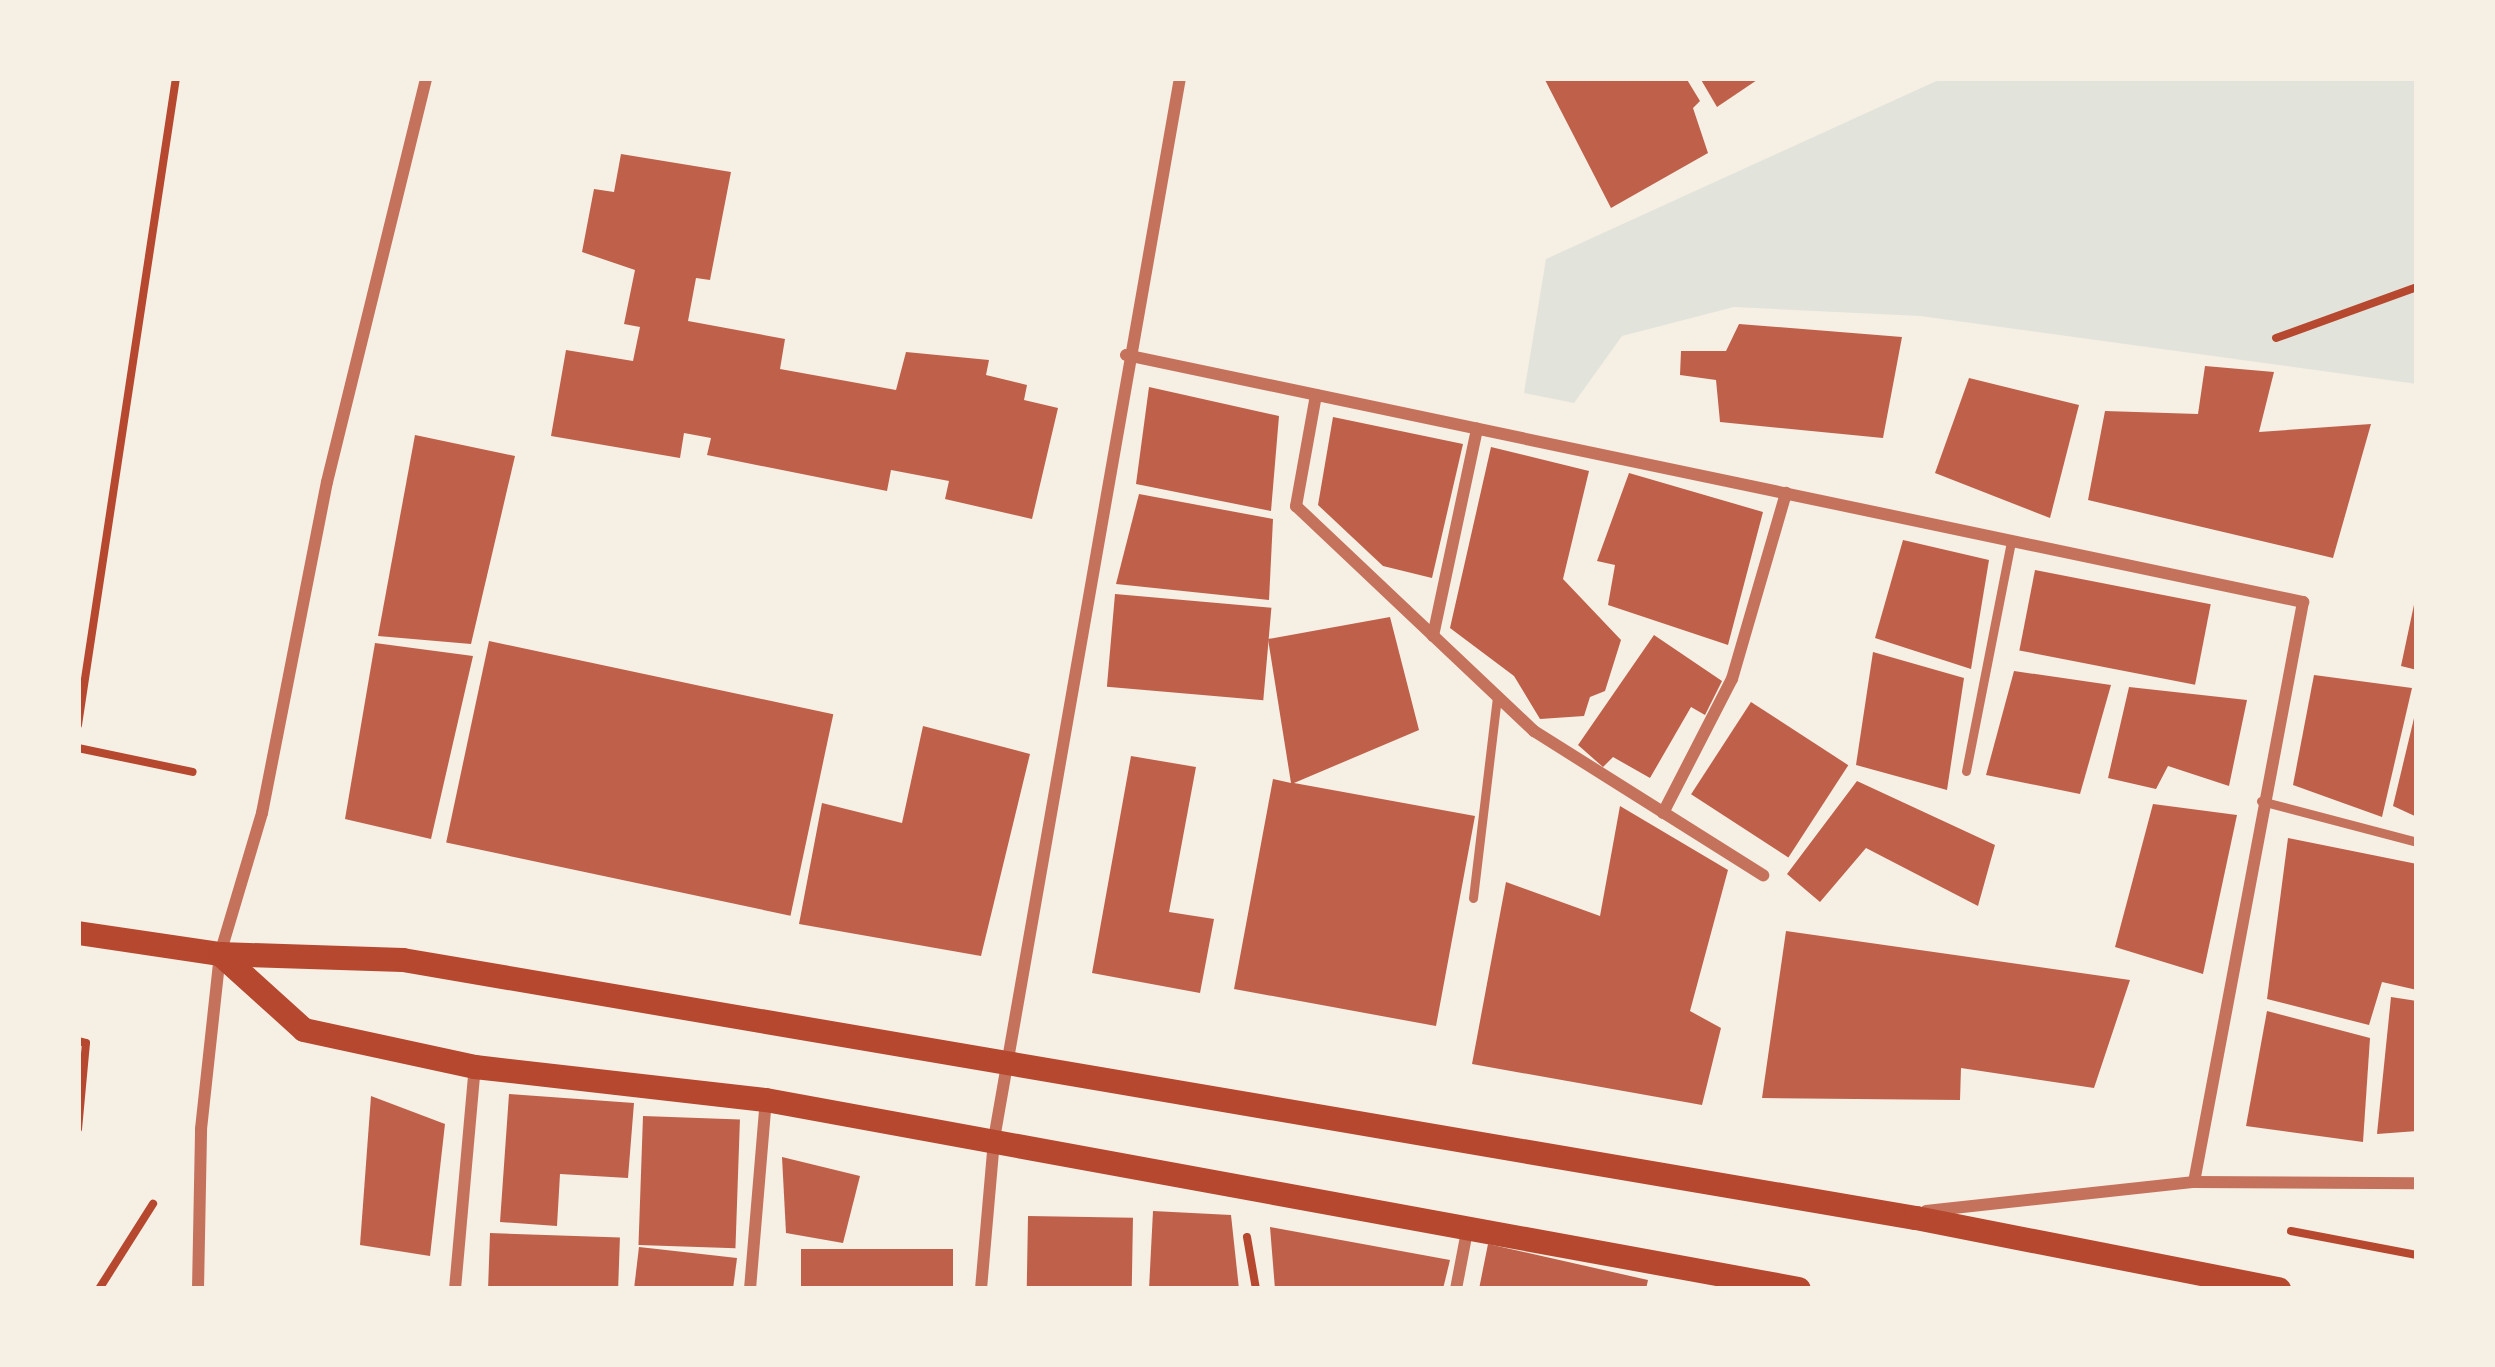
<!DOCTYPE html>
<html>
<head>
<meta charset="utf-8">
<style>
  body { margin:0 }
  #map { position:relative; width:2495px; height:1367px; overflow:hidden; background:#f6efe4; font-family:"Fira Sans Condensed",sans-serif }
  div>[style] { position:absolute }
  .green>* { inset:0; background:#e2e4dc }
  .building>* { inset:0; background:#bf614a; transform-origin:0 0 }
  .path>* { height:8px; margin:-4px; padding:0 4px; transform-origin:4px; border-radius:4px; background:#b5482f }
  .service>* { height:9px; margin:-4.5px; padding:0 4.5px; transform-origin:4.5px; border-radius:4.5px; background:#c5725c }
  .minor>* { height:12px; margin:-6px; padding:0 6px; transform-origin:6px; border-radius:6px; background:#c5725c }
  .secondary>* { height:24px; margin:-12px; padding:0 12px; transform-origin:12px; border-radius:12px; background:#b5482f }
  span { translate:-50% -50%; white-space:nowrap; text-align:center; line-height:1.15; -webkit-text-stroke:12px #f6efe4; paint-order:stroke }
  .frame { position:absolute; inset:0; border:81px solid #f6efe4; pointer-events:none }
</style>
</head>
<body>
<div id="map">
  <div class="green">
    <i style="clip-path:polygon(1943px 78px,2417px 78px,2417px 384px,1920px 316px,1734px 307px,1622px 336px,1574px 403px,1524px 393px,1546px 259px)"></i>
  </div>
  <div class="building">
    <i style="clip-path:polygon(1544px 78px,1686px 78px,1700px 101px,1693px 108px,1708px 153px,1611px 208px)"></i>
    <i style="clip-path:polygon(1700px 78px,1760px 78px,1717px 107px)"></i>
    <i style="clip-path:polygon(621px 154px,731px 172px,710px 280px,696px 278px,688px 321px,785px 339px,780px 369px,896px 390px,906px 352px,989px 360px,986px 375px,1027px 385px,1024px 400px,1058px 408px,1032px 519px,945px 499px,949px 481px,891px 470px,887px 491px,707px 455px,711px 438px,684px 433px,680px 458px,551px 436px,566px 350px,633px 361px,640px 327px,624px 324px,635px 270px,582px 252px,594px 189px,614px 192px)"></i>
    <i style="clip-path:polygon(1739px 324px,1902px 337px,1883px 438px,1720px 422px,1716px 380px,1680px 375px,1681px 351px,1726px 351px)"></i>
    <i style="clip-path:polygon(2205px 366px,2274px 372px,2259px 432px,2371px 424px,2333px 558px,2088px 500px,2105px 411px,2198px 414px)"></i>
    <i style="clip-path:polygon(1969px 378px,2079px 405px,2050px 518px,1935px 473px)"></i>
    <i style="clip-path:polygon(1149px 387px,1279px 416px,1271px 511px,1136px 484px)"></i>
    <i style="clip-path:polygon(1333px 417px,1463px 444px,1432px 578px,1383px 566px,1318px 505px)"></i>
    <i style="clip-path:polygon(415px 435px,515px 456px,471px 644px,378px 636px)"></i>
    <i style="clip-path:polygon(1491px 447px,1589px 471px,1563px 579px,1621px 640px,1605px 691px,1590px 697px,1584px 716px,1540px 719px,1514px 676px,1450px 628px)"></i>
    <i style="clip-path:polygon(1629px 473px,1763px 512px,1728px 645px,1608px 605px,1615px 565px,1597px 561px)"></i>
    <i style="clip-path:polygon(1139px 494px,1273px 519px,1269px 600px,1116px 584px)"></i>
    <i style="clip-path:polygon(1903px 540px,1989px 560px,1971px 669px,1875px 638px)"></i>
    <i style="left:2035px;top:570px;width:179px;height:82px;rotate:11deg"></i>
    <i style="left:1115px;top:594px;width:157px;height:93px;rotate:5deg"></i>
    <i style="clip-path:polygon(2415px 600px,2417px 600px,2417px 670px,2401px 666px)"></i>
    <i style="clip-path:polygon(1390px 617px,1419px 730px,1294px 783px,1475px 816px,1436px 1026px,1234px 989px,1273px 779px,1291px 783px,1268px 639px)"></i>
    <i style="clip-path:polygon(1654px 635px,1722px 681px,1705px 715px,1691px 707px,1650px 778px,1613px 757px,1603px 767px,1578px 745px)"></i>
    <i style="left:489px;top:641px;width:352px;height:206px;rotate:12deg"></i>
    <i style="clip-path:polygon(375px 643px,473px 656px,431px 839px,345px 819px)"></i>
    <i style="clip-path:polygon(1873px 652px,1964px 678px,1947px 790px,1856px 765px)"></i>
    <i style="clip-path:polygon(2014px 671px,2111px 685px,2080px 794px,1986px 775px)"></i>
    <i style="clip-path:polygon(2314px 675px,2412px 688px,2382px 817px,2293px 785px)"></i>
    <i style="clip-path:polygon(2129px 687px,2247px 700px,2229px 786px,2168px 766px,2156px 789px,2108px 778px)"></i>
    <i style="left:1751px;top:702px;width:116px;height:110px;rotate:33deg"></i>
    <i style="clip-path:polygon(2415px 714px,2417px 714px,2417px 817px,2393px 806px)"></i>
    <i style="clip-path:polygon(923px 726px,1030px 754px,981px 956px,799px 924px,822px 803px,902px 823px)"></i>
    <i style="clip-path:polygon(1131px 756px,1196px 767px,1169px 912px,1214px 919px,1200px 993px,1092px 973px)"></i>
    <i style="clip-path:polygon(1857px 781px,1995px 845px,1978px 906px,1866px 848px,1820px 902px,1787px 874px)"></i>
    <i style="clip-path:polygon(2153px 804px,2237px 815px,2203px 974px,2115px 947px)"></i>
    <i style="clip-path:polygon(1620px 806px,1728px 870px,1690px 1011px,1721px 1028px,1702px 1105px,1472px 1064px,1506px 882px,1600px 916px)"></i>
    <i style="clip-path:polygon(2288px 838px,2417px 864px,2417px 990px,2382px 982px,2369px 1025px,2267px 999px)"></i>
    <i style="clip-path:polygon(1786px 931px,2130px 980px,2094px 1088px,1961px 1068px,1960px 1100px,1762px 1098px)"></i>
    <i style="clip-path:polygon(2391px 997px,2417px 1001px,2417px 1131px,2377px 1134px)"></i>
    <i style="clip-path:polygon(2267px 1011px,2370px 1038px,2363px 1142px,2246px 1126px)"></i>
    <i style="clip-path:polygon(509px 1094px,634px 1103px,628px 1178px,560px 1174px,557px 1226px,500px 1222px)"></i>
    <i style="clip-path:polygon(371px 1096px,445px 1124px,430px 1256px,360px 1245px)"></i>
    <i style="left:643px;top:1116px;width:97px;height:129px;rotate:2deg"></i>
    <i style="clip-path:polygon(782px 1157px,860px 1176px,843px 1243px,786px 1233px)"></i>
    <i style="clip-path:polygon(1153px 1211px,1231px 1215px,1239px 1289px,1149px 1289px)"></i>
    <i style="left:1028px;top:1216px;width:105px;height:73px;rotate:1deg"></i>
    <i style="clip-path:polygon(1270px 1227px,1450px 1260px,1443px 1289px,1275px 1289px)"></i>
    <i style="left:490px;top:1233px;width:130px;height:56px;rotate:2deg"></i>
    <i style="clip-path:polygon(1488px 1244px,1648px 1280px,1646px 1289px,1479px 1289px)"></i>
    <i style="clip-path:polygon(639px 1247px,737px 1258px,733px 1289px,634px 1289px)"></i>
    <i style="left:801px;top:1249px;width:152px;height:41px"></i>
  </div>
  <div class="path">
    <i style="left:2276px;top:338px;width:150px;rotate:-19.9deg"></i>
    <i style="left:78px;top:725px;width:654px;rotate:-81.39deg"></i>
    <i style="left:78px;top:748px;width:117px;rotate:11.8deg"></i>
    <i style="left:78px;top:1041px;width:8px;rotate:14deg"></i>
    <i style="left:86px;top:1043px;width:86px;rotate:95.3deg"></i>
    <i style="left:2291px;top:1231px;width:128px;rotate:10.8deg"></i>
    <i style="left:1247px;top:1237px;width:53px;rotate:80.2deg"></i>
    <i style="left:99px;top:1289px;width:101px;rotate:-57.6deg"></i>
  </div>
  <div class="service">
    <i style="left:1966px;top:771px;width:234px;rotate:-78.9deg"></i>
    <i style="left:2261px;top:801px;width:161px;rotate:14.7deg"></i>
    <i style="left:1473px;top:898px;width:203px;rotate:-83.2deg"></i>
  </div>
  <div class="minor">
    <i style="left:1126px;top:355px;width:1203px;rotate:11.85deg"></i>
    <i style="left:2303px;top:602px;width:590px;rotate:100.64deg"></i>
    <i style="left:1316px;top:395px;width:113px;rotate:100.2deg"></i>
    <i style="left:1296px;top:506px;width:328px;rotate:43.4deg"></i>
    <i style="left:1534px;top:731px;width:271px;rotate:32.2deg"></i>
    <i style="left:1433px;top:636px;width:212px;rotate:-78deg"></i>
    <i style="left:1663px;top:813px;width:151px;rotate:-62.8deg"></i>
    <i style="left:1732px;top:679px;width:194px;rotate:-73.8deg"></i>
    <i style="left:1926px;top:1211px;width:270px;rotate:-6.2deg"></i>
    <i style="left:2194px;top:1182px;width:223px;rotate:0.3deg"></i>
    <i style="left:198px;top:1289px;width:160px;rotate:-88.9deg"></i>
    <i style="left:201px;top:1129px;width:176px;rotate:-83.8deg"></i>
    <i style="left:220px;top:954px;width:147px;rotate:-73.4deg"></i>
    <i style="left:262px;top:813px;width:337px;rotate:-78.9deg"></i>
    <i style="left:327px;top:482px;width:416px;rotate:-76.2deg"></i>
    <i style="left:455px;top:1289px;width:223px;rotate:-84.9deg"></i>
    <i style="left:750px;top:1289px;width:190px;rotate:-85.2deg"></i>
    <i style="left:981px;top:1289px;width:151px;rotate:-85deg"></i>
    <i style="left:994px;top:1139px;width:1077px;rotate:-80.06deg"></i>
    <i style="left:1456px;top:1289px;width:64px;rotate:-79.2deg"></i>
  </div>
  <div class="secondary">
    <i style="left:78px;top:933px;width:144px;rotate:8.4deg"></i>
    <i style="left:220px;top:954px;width:183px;rotate:1.9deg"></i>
    <i style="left:403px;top:960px;width:1535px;rotate:9.68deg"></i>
    <i style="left:1916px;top:1218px;width:370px;rotate:11.1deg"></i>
    <i style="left:220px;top:954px;width:113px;rotate:42.1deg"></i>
    <i style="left:304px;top:1030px;width:175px;rotate:12.2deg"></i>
    <i style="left:475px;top:1067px;width:293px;rotate:6.5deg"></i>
    <i style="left:766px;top:1100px;width:1050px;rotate:10.37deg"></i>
  </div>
  <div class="frame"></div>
</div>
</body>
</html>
